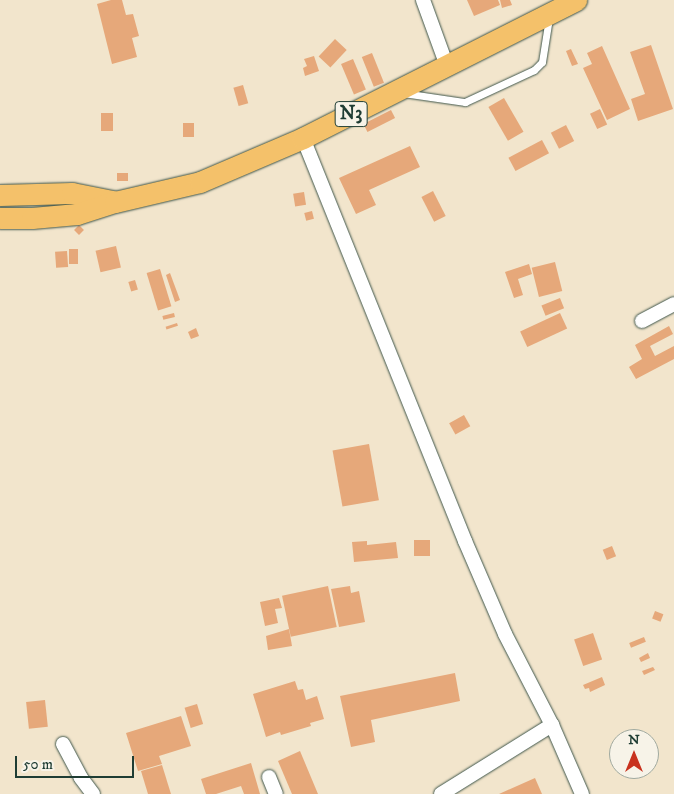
<!DOCTYPE html>
<html>
<head>
<meta charset="utf-8">
<style>
  body { margin:0 }
  #map { position:relative; width:674px; height:794px; overflow:hidden; background:#f2e5cc; font-family:"IM FELL DW Pica",serif }
  div>[style] { position:absolute }
  .building>* { inset:0; background:#e6a87a; transform-origin:0 0 }
  .roads { filter:drop-shadow(0 0 1px #3f564b) drop-shadow(0 0 1px #3f564b) }
  .service>* { height:7px; margin:-3.5px; padding:0 3.5px; transform-origin:3.5px; border-radius:3.5px; background:#fff }
  .minor>* { height:14px; margin:-7px; padding:0 7px; transform-origin:7px; border-radius:7px; background:#fff }
  .primary>* { height:21px; margin:-10.5px; padding:0 10.5px; transform-origin:10.5px; border-radius:10.5px; background:#f4c16a }
  span { translate:-50% -50%; white-space:nowrap; text-align:center; line-height:1.15; -webkit-text-stroke:4px #f7f3e8; paint-order:stroke }
  .shield-label span { padding:1px 4px; background:#f7f3e8; border:1px solid; border-radius:4px; -webkit-text-stroke-width:0 }
  .shield-label { font-size:19px; color:#1f3d34; font-weight:700 }
  .north { position:absolute; left:609px; top:729px; width:50px; height:50px; box-sizing:border-box; background:#f7f3e8; border:1px solid #a1aaa0; border-radius:50%; rotate:0deg; font-size:14px; font-weight:700; line-height:20px; text-align:center; color:#1f3d34 }
  .north::after { content:''; display:block; margin:auto; width:18px; height:22px; background:#c8321e; clip-path:polygon(50% 0,100% 100%,50% 72%,0 100%) }
  .scale { position:absolute; left:15px; top:756px; width:119px; height:22px; box-sizing:border-box; border:2px solid #1f3d34; border-top:0; padding-left:6px; font-size:15px; line-height:18px; white-space:nowrap; color:#1f3d34; -webkit-text-stroke:4px #f7f3e8; paint-order:stroke }
</style>
</head>
<body>
<div id="map">
  <div class="building">
    <i style="clip-path:polygon(111px 0,122px 0,126px 15px,133px 14px,139px 36px,132px 38px,137px 57px,112px 64px,97px 4px)"></i>
    <i style="clip-path:polygon(467px 0,498px 0,500px 5px,474px 16px)"></i>
    <i style="clip-path:polygon(500px 0,510px 0,512px 5px,502px 8px)"></i>
    <i style="left:335px;top:39px;width:16px;height:24px;rotate:43deg"></i>
    <i style="clip-path:polygon(651px 45px,673px 109px,638px 121px,631px 99px,645px 94px,630px 52px)"></i>
    <i style="clip-path:polygon(602px 46px,630px 109px,607px 120px,583px 68px,592px 64px,587px 53px)"></i>
    <i style="clip-path:polygon(571px 49px,578px 64px,572px 66px,566px 51px)"></i>
    <i style="left:372px;top:53px;width:32px;height:11px;rotate:68deg"></i>
    <i style="clip-path:polygon(314px 56px,319px 71px,305px 76px,303px 68px,307px 66px,304px 59px)"></i>
    <i style="left:353px;top:59px;width:33px;height:13px;rotate:67deg"></i>
    <i style="left:243px;top:85px;width:19px;height:10px;rotate:74deg"></i>
    <i style="left:504px;top:98px;width:39px;height:18px;rotate:60deg"></i>
    <i style="left:600px;top:109px;width:17px;height:11px;rotate:65deg"></i>
    <i style="left:391px;top:110px;width:9px;height:31px;rotate:63deg"></i>
    <i style="left:101px;top:113px;width:12px;height:18px"></i>
    <i style="left:183px;top:123px;width:11px;height:14px"></i>
    <i style="left:566px;top:125px;width:18px;height:17px;rotate:63deg"></i>
    <i style="left:542px;top:140px;width:15px;height:38px;rotate:62deg"></i>
    <i style="clip-path:polygon(410px 146px,420px 167px,369px 190px,376px 205px,356px 214px,339px 178px)"></i>
    <i style="left:128px;top:173px;width:8px;height:11px;rotate:90deg"></i>
    <i style="left:433px;top:191px;width:28px;height:13px;rotate:63deg"></i>
    <i style="left:304px;top:192px;width:13px;height:11px;rotate:81deg"></i>
    <i style="left:312px;top:211px;width:8px;height:8px;rotate:76deg"></i>
    <i style="left:79px;top:225px;width:7px;height:7px;rotate:45deg"></i>
    <i style="left:116px;top:246px;width:22px;height:21px;rotate:77deg"></i>
    <i style="left:69px;top:249px;width:9px;height:15px"></i>
    <i style="left:67px;top:251px;width:16px;height:12px;rotate:86deg"></i>
    <i style="left:555px;top:262px;width:30px;height:24px;rotate:76deg"></i>
    <i style="clip-path:polygon(529px 264px,532px 274px,518px 279px,523px 295px,514px 298px,505px 272px)"></i>
    <i style="left:160px;top:269px;width:39px;height:14px;rotate:73deg"></i>
    <i style="clip-path:polygon(170px 273px,180px 300px,175px 302px,166px 275px)"></i>
    <i style="left:135px;top:280px;width:10px;height:7px;rotate:73deg"></i>
    <i style="left:560px;top:298px;width:11px;height:20px;rotate:68deg"></i>
    <i style="left:174px;top:313px;width:4px;height:12px;rotate:76deg"></i>
    <i style="left:560px;top:313px;width:17px;height:44px;rotate:65deg"></i>
    <i style="left:177px;top:323px;width:3px;height:12px;rotate:72deg"></i>
    <i style="clip-path:polygon(669px 326px,673px 334px,650px 346px,655px 356px,674px 346px,674px 359px,636px 379px,629px 367px,642px 359px,635px 345px)"></i>
    <i style="clip-path:polygon(196px 328px,199px 336px,191px 339px,188px 332px)"></i>
    <i style="left:464px;top:415px;width:13px;height:17px;rotate:61deg"></i>
    <i style="left:369px;top:444px;width:57px;height:37px;rotate:80deg"></i>
    <i style="left:414px;top:540px;width:16px;height:16px"></i>
    <i style="clip-path:polygon(367px 541px,367px 545px,396px 542px,398px 558px,354px 562px,352px 542px)"></i>
    <i style="left:612px;top:546px;width:11px;height:10px;rotate:68deg"></i>
    <i style="left:328px;top:586px;width:42px;height:47px;rotate:78deg"></i>
    <i style="clip-path:polygon(350px 586px,351px 593px,359px 591px,365px 622px,339px 627px,331px 589px)"></i>
    <i style="clip-path:polygon(279px 598px,282px 608px,275px 609px,278px 623px,265px 626px,260px 602px)"></i>
    <i style="left:655px;top:611px;width:9px;height:8px;rotate:21deg"></i>
    <i style="clip-path:polygon(289px 629px,292px 646px,268px 650px,266px 636px)"></i>
    <i style="left:593px;top:633px;width:28px;height:20px;rotate:71deg"></i>
    <i style="left:644px;top:637px;width:5px;height:16px;rotate:68deg"></i>
    <i style="clip-path:polygon(648px 653px,650px 658px,641px 662px,639px 658px)"></i>
    <i style="clip-path:polygon(653px 667px,655px 670px,644px 675px,642px 671px)"></i>
    <i style="clip-path:polygon(455px 673px,460px 701px,371px 720px,375px 742px,351px 747px,340px 696px)"></i>
    <i style="clip-path:polygon(602px 677px,605px 685px,590px 692px,589px 688px,585px 689px,583px 685px)"></i>
    <i style="clip-path:polygon(295px 681px,298px 690px,303px 689px,306px 700px,317px 696px,324px 719px,310px 723px,311px 726px,281px 735px,280px 732px,266px 737px,253px 694px)"></i>
    <i style="left:45px;top:700px;width:27px;height:19px;rotate:84deg"></i>
    <i style="left:197px;top:704px;width:21px;height:13px;rotate:73deg"></i>
    <i style="clip-path:polygon(181px 716px,191px 746px,159px 756px,162px 764px,138px 771px,126px 733px)"></i>
    <i style="clip-path:polygon(300px 751px,318px 794px,292px 794px,278px 761px)"></i>
    <i style="clip-path:polygon(251px 763px,260px 794px,244px 794px,241px 786px,216px 794px,206px 794px,201px 779px)"></i>
    <i style="clip-path:polygon(162px 765px,171px 794px,148px 794px,141px 771px)"></i>
    <i style="clip-path:polygon(535px 778px,542px 794px,499px 794px)"></i>
  </div>
  <div class="roads">
    <div class="service">
      <i style="left:403px;top:93px;width:63px;rotate:8.3deg"></i>
      <i style="left:465px;top:102px;width:76px;rotate:-24.9deg"></i>
      <i style="left:534px;top:70px;width:11px;rotate:-45deg"></i>
      <i style="left:542px;top:62px;width:45px;rotate:-81deg"></i>
    </div>
    <div class="minor">
      <i style="left:423px;top:0;width:70px;rotate:70deg"></i>
      <i style="left:303px;top:138px;width:434px;rotate:68.1deg"></i>
      <i style="left:465px;top:541px;width:101px;rotate:66.7deg"></i>
      <i style="left:505px;top:634px;width:102px;rotate:62.7deg"></i>
      <i style="left:552px;top:725px;width:75px;rotate:66.5deg"></i>
      <i style="left:642px;top:321px;width:36px;rotate:-28deg"></i>
      <i style="left:63px;top:744px;width:38px;rotate:62deg"></i>
      <i style="left:81px;top:778px;width:20px;rotate:53deg"></i>
      <i style="left:269px;top:777px;width:18px;rotate:68deg"></i>
      <i style="left:441px;top:794px;width:131px;rotate:-31.9deg"></i>
    </div>
    <div class="primary">
      <i style="left:0;top:195px;width:72px;rotate:-1.6deg"></i>
      <i style="left:72px;top:193px;width:41px;rotate:11.3deg"></i>
      <i style="left:0;top:218px;width:32px"></i>
      <i style="left:32px;top:218px;width:45px;rotate:-5.1deg"></i>
      <i style="left:77px;top:214px;width:40px;rotate:-18deg"></i>
      <i style="left:115px;top:202px;width:87px;rotate:-13.2deg"></i>
      <i style="left:200px;top:182px;width:112px;rotate:-23.1deg"></i>
      <i style="left:303px;top:138px;width:306px;rotate:-26.8deg"></i>
    </div>
  </div>
  <div class="shield-label">
    <span style="left:351px;top:114px">N3</span>
  </div>
  <div class="north">N</div>
  <div class="scale">50 m</div>
</div>
</body>
</html>
